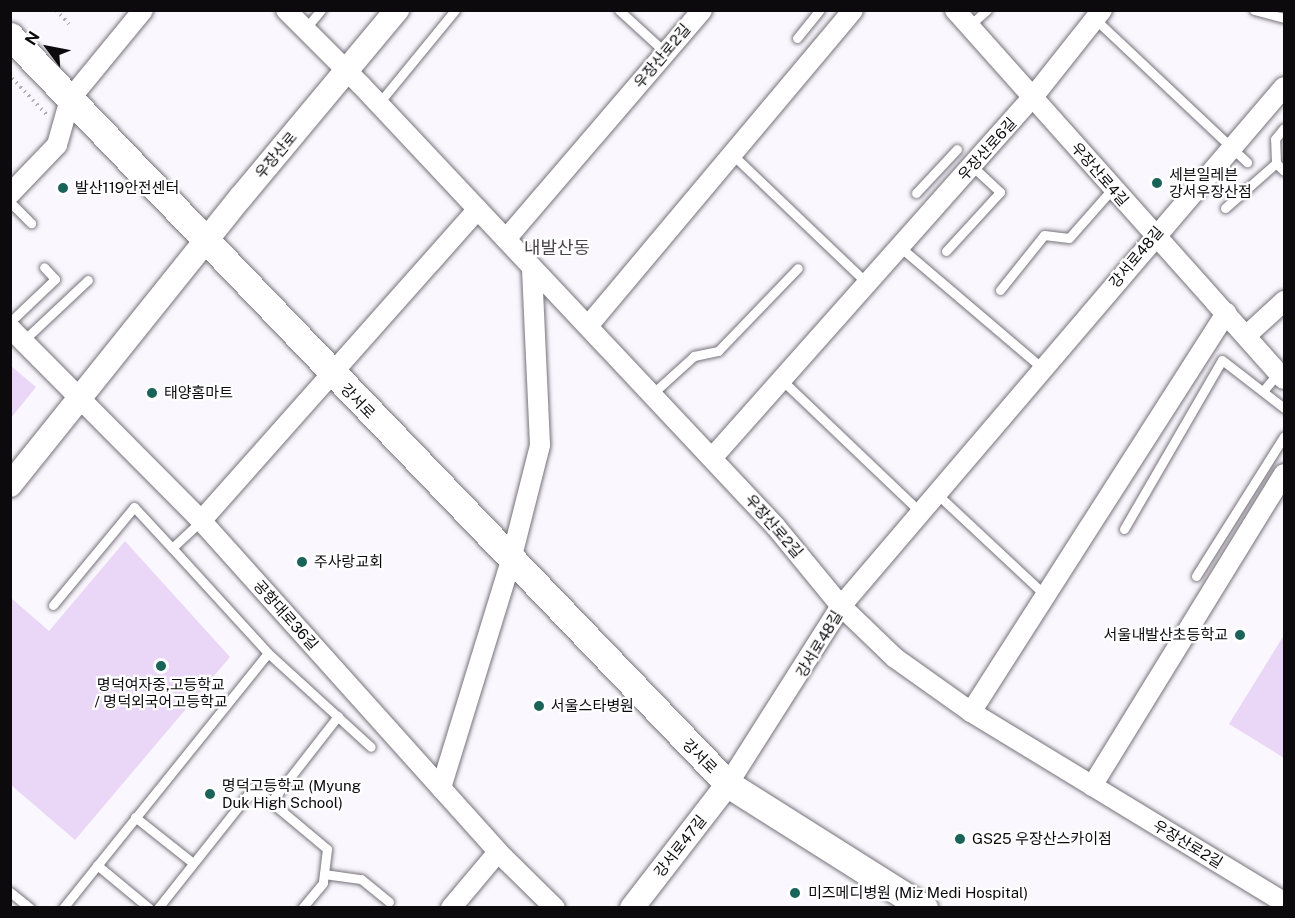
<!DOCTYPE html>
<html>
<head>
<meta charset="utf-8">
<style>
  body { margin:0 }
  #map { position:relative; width:1295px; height:918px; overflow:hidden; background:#fbf7fe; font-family:"Public Sans","Noto Sans KR",sans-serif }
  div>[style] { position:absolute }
  .green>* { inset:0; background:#ead7f7 }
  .path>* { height:4px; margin-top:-2px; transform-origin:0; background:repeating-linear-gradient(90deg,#b1adb3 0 1.5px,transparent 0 6px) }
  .roads { filter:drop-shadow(0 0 2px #76727a) drop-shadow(0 0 2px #76727a) }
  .service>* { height:9px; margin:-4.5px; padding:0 4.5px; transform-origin:4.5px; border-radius:4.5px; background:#fff }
  .minor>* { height:20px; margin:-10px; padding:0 10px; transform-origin:10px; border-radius:10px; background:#fff }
  .tertiary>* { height:24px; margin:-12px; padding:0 12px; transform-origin:12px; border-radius:12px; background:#fff }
  .secondary>* { height:27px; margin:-13.5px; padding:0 13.5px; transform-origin:13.5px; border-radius:13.5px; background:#fff }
  .dots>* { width:16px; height:16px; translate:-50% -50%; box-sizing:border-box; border:3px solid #fff; border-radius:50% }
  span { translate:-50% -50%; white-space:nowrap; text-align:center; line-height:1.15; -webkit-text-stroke:4.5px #fff; paint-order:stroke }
  .street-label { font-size:15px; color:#0c0a0d }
  .poi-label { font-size:15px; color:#0c0a0d }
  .left { translate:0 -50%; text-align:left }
  .right { translate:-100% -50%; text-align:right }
  .quarter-label { font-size:18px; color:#4a464d }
  .frame { position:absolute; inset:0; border:12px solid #0c0a0d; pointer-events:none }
  .north { position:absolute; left:18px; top:18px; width:60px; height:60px; -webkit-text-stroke:4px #fff; paint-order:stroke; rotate:302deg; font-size:16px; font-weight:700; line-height:24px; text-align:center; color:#0c0a0d }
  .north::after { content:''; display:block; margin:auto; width:21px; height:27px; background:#0c0a0d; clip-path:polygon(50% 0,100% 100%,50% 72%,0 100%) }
</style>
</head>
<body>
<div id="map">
  <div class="green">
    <i style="clip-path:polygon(11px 366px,36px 387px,11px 418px)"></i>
    <i style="clip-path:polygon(125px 541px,230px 657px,75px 840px,11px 785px,11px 598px,49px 631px)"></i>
    <i style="clip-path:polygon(1284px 635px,1284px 758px,1229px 724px)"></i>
  </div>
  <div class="path">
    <i style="left:56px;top:10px;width:19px;rotate:47deg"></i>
    <i style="left:12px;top:78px;width:51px;rotate:46.6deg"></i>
  </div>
  <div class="roads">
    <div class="service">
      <i style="left:619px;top:10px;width:64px;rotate:42.5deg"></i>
      <i style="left:1254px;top:10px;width:31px;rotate:15deg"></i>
      <i style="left:1095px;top:19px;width:209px;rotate:43.3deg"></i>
      <i style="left:969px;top:26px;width:24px;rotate:-42deg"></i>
      <i style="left:305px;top:29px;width:25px;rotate:-50deg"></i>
      <i style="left:797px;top:38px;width:36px;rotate:-51deg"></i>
      <i style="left:379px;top:103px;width:120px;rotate:-50.7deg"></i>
      <i style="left:733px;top:155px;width:185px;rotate:43.7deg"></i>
      <i style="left:1276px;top:163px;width:11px;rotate:45deg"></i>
      <i style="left:916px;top:193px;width:60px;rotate:-47deg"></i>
      <i style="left:10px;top:202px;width:30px;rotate:45deg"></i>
      <i style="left:1225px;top:208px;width:68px;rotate:-41.4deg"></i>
      <i style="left:1276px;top:163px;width:24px;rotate:-92deg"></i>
      <i style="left:1275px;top:139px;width:14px;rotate:-51deg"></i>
      <i style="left:900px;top:247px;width:187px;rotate:40.4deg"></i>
      <i style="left:946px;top:251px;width:80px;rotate:-47.5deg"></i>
      <i style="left:1000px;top:192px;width:38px;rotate:-137deg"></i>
      <i style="left:1000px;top:290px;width:70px;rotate:-51.3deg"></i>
      <i style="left:1044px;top:235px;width:25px;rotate:7deg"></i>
      <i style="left:1069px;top:238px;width:67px;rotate:-48.7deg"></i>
      <i style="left:10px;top:322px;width:62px;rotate:-43.7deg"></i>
      <i style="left:55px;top:279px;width:16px;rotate:-133deg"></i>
      <i style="left:23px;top:341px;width:89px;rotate:-43.2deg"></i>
      <i style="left:782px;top:380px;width:191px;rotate:43.7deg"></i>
      <i style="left:1263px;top:391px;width:25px;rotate:-50deg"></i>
      <i style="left:652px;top:394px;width:57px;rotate:-42.1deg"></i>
      <i style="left:694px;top:356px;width:25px;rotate:-12deg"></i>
      <i style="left:718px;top:351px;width:115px;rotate:-46.1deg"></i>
      <i style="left:936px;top:493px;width:151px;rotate:43.1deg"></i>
      <i style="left:1124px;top:529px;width:195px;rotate:-59.9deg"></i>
      <i style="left:1222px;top:360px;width:78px;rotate:37.7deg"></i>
      <i style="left:1196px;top:576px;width:165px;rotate:-57.8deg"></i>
      <i style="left:53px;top:605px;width:127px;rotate:-50.4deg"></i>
      <i style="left:134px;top:507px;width:56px;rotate:47.2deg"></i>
      <i style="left:268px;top:653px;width:139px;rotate:42.4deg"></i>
      <i style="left:271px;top:802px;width:73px;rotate:40deg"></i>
      <i style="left:327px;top:849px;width:34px;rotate:97deg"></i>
      <i style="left:323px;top:883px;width:33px;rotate:130deg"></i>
      <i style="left:135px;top:817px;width:74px;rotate:38.4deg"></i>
      <i style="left:97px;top:865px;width:67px;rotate:39.6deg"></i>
      <i style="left:324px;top:874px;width:37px;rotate:8deg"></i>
      <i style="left:361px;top:879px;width:36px;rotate:39deg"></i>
      <i style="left:10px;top:892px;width:26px;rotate:39deg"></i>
      <i style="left:63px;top:908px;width:327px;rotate:-51.2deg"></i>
      <i style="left:268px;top:653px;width:142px;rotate:-132.4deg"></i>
      <i style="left:172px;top:548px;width:40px;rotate:-43deg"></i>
      <i style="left:158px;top:908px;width:153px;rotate:-51.6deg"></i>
      <i style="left:253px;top:788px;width:23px;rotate:38deg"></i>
      <i style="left:271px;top:802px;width:109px;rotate:-52.1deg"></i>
    </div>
    <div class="minor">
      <i style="left:286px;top:10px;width:106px;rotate:45deg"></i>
      <i style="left:361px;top:85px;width:606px;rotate:46.8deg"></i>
      <i style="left:776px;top:527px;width:102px;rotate:50.6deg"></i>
      <i style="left:841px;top:606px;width:75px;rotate:43.9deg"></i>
      <i style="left:895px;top:658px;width:93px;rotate:35.4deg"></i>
      <i style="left:971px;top:712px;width:366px;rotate:31.3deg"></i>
      <i style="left:955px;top:10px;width:494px;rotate:48.3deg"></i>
      <i style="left:10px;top:194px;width:68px;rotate:-46.2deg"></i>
      <i style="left:57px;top:145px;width:48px;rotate:-74.2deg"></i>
      <i style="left:70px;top:99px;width:115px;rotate:-50.6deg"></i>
      <i style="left:506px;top:239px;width:301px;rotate:-49.4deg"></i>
      <i style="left:588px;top:326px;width:412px;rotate:-50deg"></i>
      <i style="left:10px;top:328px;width:265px;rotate:45.2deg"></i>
      <i style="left:197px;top:516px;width:451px;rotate:48.1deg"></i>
      <i style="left:498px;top:852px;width:80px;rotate:44.5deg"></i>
      <i style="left:1246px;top:336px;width:52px;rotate:-42.6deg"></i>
      <i style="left:712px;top:458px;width:483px;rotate:-48.4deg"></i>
      <i style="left:1033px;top:97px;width:111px;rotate:-51.6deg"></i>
      <i style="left:201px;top:521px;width:417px;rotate:-48.4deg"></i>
      <i style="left:971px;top:712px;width:474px;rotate:-57.4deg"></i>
      <i style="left:728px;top:784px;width:211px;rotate:-57.6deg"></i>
      <i style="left:841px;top:606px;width:682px;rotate:-49.52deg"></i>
      <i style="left:1092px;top:786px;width:366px;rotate:-58.4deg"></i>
      <i style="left:441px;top:788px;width:239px;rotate:-72.9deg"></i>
      <i style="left:511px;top:560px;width:119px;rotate:-75.8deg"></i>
      <i style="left:540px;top:445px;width:178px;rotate:-92.6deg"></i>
      <i style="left:451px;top:908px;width:73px;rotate:-50deg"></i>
    </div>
    <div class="tertiary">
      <i style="left:10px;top:485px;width:369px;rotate:-51.3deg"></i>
      <i style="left:241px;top:197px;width:244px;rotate:-50.2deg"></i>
      <i style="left:632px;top:908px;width:157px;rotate:-52.3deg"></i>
    </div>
    <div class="secondary">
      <i style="left:10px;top:36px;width:1037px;rotate:46.17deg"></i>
      <i style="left:728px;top:784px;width:232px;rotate:32.3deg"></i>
    </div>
  </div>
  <div class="dots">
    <i style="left:1157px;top:183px;background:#1a6358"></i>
    <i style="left:63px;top:188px;background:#1a6358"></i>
    <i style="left:152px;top:393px;background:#1a6358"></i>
    <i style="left:302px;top:562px;background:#1a6358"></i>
    <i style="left:1240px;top:635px;background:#1a6358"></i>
    <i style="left:161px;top:666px;background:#1a6358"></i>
    <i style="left:539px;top:706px;background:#1a6358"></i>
    <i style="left:210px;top:794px;background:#1a6358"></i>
    <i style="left:960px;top:839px;background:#1a6358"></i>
    <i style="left:795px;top:893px;background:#1a6358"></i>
  </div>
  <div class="street-label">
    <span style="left:662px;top:56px;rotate:-50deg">우장산로2길</span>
    <span style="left:987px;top:149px;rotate:-48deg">우장산로6길</span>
    <span style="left:276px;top:155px;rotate:-50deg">우장산로</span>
    <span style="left:1100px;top:174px;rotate:49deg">우장산로4길</span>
    <span style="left:1136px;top:257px;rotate:-50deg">강서로48길</span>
    <span style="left:358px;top:401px;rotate:46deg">강서로</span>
    <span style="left:774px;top:526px;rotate:49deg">우장산로2길</span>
    <span style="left:286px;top:615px;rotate:48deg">공항대로36길</span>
    <span style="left:819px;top:644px;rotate:-59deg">강서로48길</span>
    <span style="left:700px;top:756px;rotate:45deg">강서로</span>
    <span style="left:1188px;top:844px;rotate:31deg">우장산로2길</span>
    <span style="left:680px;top:846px;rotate:-52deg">강서로47길</span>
  </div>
  <div class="poi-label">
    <span class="left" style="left:1169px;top:183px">세븐일레븐<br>강서우장산점</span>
    <span class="left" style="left:75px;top:188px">발산119안전센터</span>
    <span class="left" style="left:164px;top:393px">태양홈마트</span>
    <span class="left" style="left:314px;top:562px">주사랑교회</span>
    <span class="right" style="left:1228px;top:635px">서울내발산초등학교</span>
    <span style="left:161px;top:693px">명덕여자중,고등학교<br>/ 명덕외국어고등학교</span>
    <span class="left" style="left:551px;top:706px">서울스타병원</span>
    <span class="left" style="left:222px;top:794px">명덕고등학교 (Myung<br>Duk High School)</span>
    <span class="left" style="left:972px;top:839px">GS25 우장산스카이점</span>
    <span class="left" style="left:808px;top:893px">미즈메디병원 (Miz Medi Hospital)</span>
  </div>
  <div class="quarter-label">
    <span style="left:557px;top:248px">내발산동</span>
  </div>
  <div class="frame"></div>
  <div class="north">N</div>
</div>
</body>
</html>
